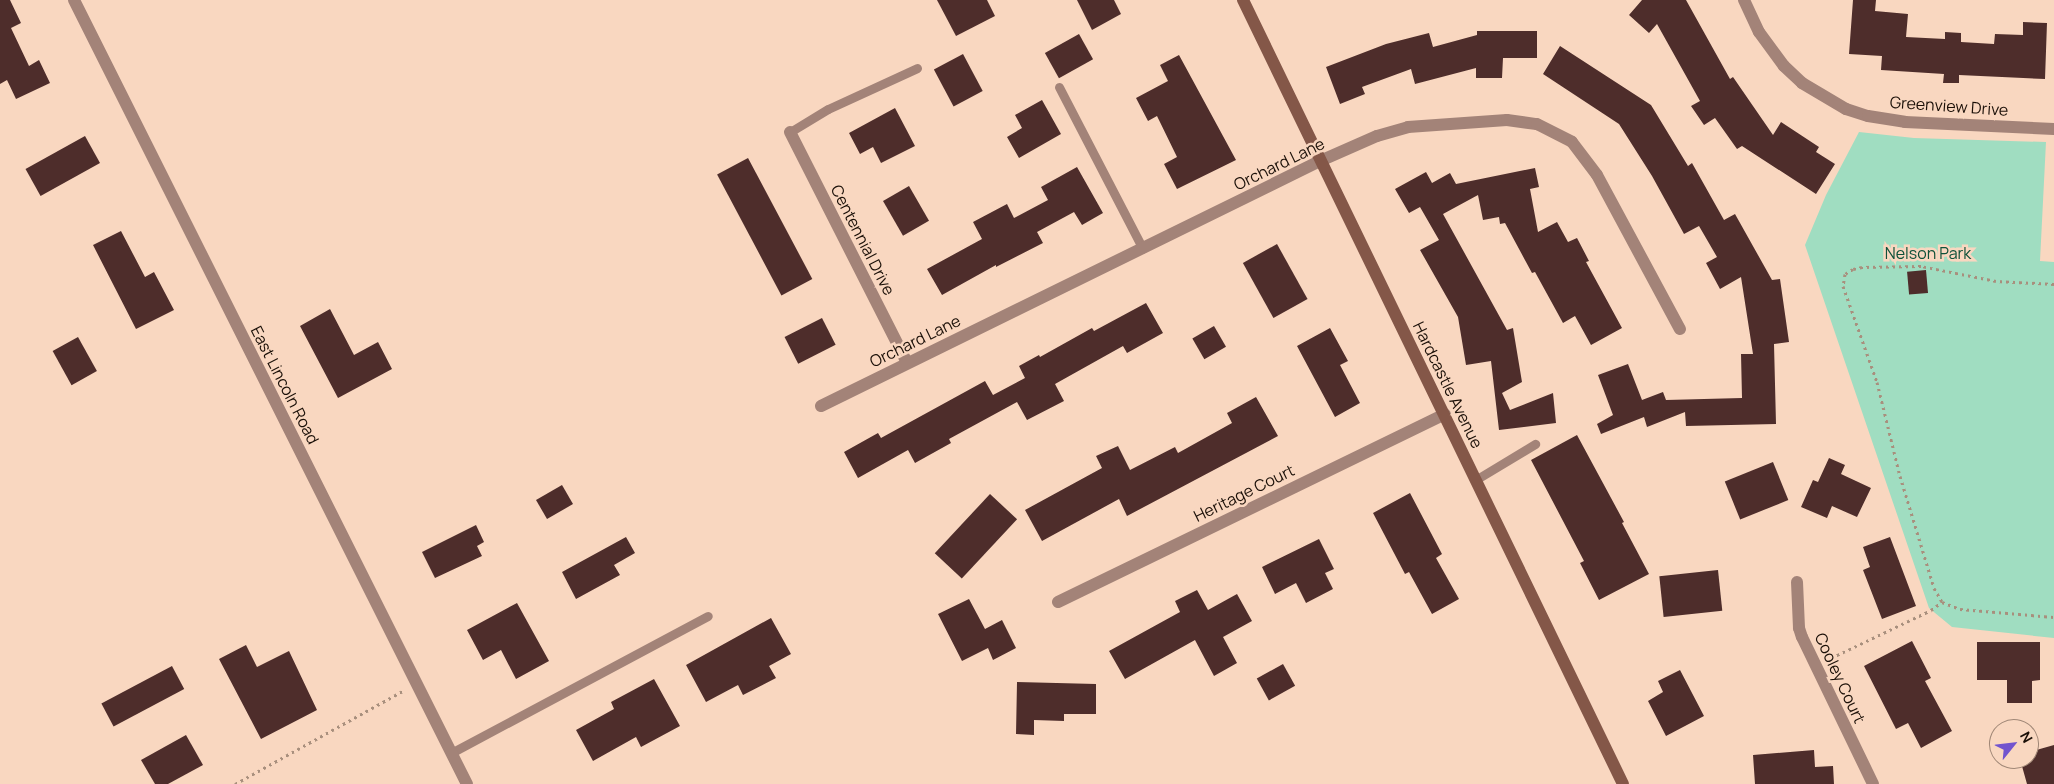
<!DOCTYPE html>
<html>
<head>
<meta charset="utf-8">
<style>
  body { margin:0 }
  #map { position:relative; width:2054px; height:784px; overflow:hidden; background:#f9d7c0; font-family:Manrope,sans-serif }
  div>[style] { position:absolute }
  .green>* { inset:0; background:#a0ddc1 }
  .building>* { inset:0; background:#4e2d2b; transform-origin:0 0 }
  .path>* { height:3px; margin-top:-1.5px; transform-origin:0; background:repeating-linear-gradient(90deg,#a88f7d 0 2.5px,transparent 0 6.5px) }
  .lane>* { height:9px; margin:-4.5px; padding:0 4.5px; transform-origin:4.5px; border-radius:4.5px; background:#a38378 }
  .street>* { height:12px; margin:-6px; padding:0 6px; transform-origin:6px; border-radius:6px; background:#a38378 }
  .secondary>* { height:12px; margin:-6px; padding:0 6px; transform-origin:6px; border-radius:6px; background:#845748 }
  span { translate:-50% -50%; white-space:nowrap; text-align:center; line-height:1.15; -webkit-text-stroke:5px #f9d7c0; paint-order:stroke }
  .street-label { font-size:16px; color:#1a0f07 }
  .park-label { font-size:16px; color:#0f513a }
  .north { position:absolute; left:1989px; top:719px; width:50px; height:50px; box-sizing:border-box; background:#f9d7c0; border:1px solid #a08776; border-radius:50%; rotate:61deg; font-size:14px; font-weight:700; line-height:20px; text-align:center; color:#1a0f07 }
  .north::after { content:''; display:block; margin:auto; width:18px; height:22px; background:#7254ce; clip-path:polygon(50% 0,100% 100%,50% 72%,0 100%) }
</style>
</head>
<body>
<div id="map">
  <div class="green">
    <i style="clip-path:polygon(1859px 132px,1914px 138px,2046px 142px,2040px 261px,2054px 262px,2054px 638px,1952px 627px,1929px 608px,1805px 245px,1826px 195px)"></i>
  </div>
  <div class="building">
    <i style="clip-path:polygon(0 0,10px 0,21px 23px,11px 28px,29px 66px,39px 60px,50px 83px,16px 99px,7px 80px,0 84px)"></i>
    <i style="clip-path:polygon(937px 0,987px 0,995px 16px,956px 36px)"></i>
    <i style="clip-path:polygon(1077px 0,1114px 0,1121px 14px,1092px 30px)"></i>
    <i style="clip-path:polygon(1642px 0,1686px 0,1730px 79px,1733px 77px,1773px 135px,1781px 122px,1819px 147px,1816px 152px,1835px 164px,1816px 194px,1742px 146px,1737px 149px,1715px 118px,1704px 125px,1691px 106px,1700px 101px,1657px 24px,1649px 33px,1629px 15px)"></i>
    <i style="clip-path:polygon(1853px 0,1876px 0,1875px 11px,1908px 14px,1906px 37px,1945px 39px,1945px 32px,1961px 33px,1961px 42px,1994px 44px,1995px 34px,2023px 35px,2023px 22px,2047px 23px,2045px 79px,1959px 75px,1959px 83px,1943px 83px,1944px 74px,1881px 70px,1882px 56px,1849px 54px)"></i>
    <i style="clip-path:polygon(1477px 31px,1537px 31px,1537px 58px,1503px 58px,1502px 78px,1476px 78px,1476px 68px,1415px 84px,1411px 69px,1362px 87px,1365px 94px,1340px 104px,1326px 67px,1386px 44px,1429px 33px,1433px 47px,1477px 35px)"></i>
    <i style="left:1079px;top:34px;width:29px;height:39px;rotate:61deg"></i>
    <i style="clip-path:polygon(1560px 46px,1651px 105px,1688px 166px,1692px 163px,1724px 220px,1735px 214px,1772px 280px,1780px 279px,1789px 342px,1774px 344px,1776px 424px,1686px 426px,1685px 412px,1647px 427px,1644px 417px,1601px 434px,1597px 424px,1613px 415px,1598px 375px,1628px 364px,1642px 400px,1663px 392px,1666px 400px,1742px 398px,1741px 354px,1753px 354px,1741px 277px,1720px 289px,1706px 263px,1717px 257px,1699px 226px,1684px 234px,1652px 176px,1619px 124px,1543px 74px)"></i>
    <i style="left:963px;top:54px;width:42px;height:33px;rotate:62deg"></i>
    <i style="clip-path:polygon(1179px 55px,1236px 160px,1177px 189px,1164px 164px,1177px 157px,1157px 116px,1148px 121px,1136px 98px,1168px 81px,1160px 65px)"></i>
    <i style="clip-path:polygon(1042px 100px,1061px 134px,1019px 158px,1007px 137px,1022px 128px,1015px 115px)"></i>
    <i style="clip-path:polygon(895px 108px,915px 146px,881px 163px,873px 147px,860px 154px,849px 133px)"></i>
    <i style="left:85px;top:136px;width:31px;height:68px;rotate:61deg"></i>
    <i style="left:748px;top:158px;width:137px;height:35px;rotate:62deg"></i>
    <i style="clip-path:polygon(1077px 167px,1103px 213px,1082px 225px,1074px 212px,1037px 232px,1043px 243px,996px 267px,996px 265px,942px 295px,927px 269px,982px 239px,973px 222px,1007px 204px,1014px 218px,1048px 200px,1041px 187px)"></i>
    <i style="clip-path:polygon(1535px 168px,1539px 187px,1530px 189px,1538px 232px,1557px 222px,1568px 242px,1577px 238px,1589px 261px,1586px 262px,1622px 328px,1591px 345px,1575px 316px,1563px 323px,1535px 272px,1532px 273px,1505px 223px,1500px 224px,1499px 217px,1483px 220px,1478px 195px,1443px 214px,1507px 330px,1513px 328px,1522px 382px,1502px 393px,1510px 410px,1553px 393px,1556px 423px,1499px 430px,1491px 361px,1466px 365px,1458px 317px,1420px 250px,1439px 240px,1420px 207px,1409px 213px,1395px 189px,1426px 172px,1432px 183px,1450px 173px,1456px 184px)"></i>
    <i style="left:909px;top:186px;width:40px;height:30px;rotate:60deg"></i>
    <i style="clip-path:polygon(121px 231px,145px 277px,154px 272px,174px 310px,136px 329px,93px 245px)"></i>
    <i style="left:1277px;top:244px;width:63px;height:39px;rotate:61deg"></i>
    <i style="left:1926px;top:270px;width:23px;height:19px;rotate:85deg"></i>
    <i style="clip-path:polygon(1146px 303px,1163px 333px,1127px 353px,1123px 346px,1055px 384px,1064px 401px,1027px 420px,1017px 402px,949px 439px,951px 443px,915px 463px,908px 450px,858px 478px,844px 452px,878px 433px,881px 438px,985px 381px,993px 395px,1025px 378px,1019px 366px,1039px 355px,1040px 357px,1092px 328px,1094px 331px)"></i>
    <i style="clip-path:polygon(330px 309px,354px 355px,378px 342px,392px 369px,338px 398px,300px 326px)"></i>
    <i style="left:822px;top:318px;width:30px;height:42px;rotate:63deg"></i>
    <i style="left:1214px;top:326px;width:24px;height:25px;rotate:60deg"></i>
    <i style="clip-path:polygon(1330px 328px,1348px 361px,1340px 365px,1360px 403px,1335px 417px,1297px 346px)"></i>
    <i style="left:78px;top:337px;width:39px;height:29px;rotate:61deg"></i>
    <i style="clip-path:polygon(1256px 397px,1278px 436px,1127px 516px,1119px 499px,1042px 541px,1025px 510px,1102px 468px,1096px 456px,1118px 446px,1130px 470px,1175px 447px,1178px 453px,1232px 423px,1227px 413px)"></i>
    <i style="clip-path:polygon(1577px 435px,1624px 522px,1622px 523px,1649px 574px,1599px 600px,1580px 563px,1584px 561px,1531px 460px)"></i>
    <i style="clip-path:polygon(1829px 458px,1845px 465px,1841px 474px,1871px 488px,1857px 517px,1832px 506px,1827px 518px,1801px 507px,1813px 480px,1818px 482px)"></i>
    <i style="left:1773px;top:462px;width:41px;height:52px;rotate:68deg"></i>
    <i style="left:562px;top:485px;width:22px;height:30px;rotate:60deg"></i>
    <i style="clip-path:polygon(1410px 493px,1442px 554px,1436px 558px,1459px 599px,1432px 614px,1409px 572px,1405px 574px,1373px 513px)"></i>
    <i style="left:990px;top:494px;width:37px;height:81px;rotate:43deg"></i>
    <i style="clip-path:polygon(476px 525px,484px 542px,477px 546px,482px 556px,435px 578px,422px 552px)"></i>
    <i style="clip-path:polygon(626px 537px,635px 553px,614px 565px,620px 575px,576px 599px,562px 572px)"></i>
    <i style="clip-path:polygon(1890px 537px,1916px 606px,1882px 619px,1863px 570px,1870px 567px,1863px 547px)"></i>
    <i style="clip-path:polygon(1319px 539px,1334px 569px,1325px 573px,1333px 589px,1306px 603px,1296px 583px,1275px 594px,1262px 567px)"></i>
    <i style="left:1718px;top:570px;width:41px;height:59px;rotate:84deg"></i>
    <i style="clip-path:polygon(1197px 590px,1208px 610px,1237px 594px,1252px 621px,1223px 637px,1237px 663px,1214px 676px,1195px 640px,1125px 679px,1109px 651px,1180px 612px,1175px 601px)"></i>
    <i style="clip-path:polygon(969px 599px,985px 629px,1002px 620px,1016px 648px,993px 660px,988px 648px,962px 661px,938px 614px)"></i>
    <i style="clip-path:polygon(517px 603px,549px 661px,516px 679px,501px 650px,483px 660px,467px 630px)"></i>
    <i style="clip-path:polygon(771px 618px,791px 654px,769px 666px,776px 678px,743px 695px,738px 685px,706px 702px,686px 665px)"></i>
    <i style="clip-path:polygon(1912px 641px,1931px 678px,1925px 681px,1952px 731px,1921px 748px,1908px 723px,1896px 729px,1864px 666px)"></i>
    <i style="clip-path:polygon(1977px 642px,2040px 642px,2040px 680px,2032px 681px,2032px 703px,2007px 703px,2007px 680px,1977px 680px)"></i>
    <i style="clip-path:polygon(246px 645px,257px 667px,289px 651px,317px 710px,261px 739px,219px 659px)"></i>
    <i style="left:1283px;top:664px;width:25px;height:30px;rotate:61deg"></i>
    <i style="left:172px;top:666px;width:26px;height:80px;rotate:62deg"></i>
    <i style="clip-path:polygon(1680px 670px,1704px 716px,1666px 736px,1648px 701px,1663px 692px,1658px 681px)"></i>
    <i style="clip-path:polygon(654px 679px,680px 726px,641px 747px,636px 737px,593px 761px,576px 730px,614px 709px,611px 702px)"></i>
    <i style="clip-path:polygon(1017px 682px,1096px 684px,1096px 714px,1064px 714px,1064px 721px,1034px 720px,1034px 735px,1016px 734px)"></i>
    <i style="clip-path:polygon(186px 735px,203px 765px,168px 784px,155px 784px,141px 760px)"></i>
    <i style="clip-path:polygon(2054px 745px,2054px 784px,2027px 784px,2020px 759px,2029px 759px,2029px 752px)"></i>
    <i style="clip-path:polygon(1814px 750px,1815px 767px,1833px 766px,1834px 784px,1755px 784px,1753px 755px)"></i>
  </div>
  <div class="path">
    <i style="left:2054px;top:284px;width:58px;rotate:-177deg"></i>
    <i style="left:1996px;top:281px;width:76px;rotate:-168.7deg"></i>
    <i style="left:1921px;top:266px;width:59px;rotate:179deg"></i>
    <i style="left:1862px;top:267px;width:9px;rotate:167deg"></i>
    <i style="left:1853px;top:269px;width:9px;rotate:148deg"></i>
    <i style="left:1845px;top:274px;width:12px;rotate:99deg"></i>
    <i style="left:1843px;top:286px;width:102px;rotate:70.5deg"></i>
    <i style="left:1877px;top:382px;width:97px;rotate:76.3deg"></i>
    <i style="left:1900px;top:476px;width:117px;rotate:73.1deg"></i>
    <i style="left:1934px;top:588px;width:16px;rotate:60deg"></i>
    <i style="left:1942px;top:602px;width:19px;rotate:21deg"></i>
    <i style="left:1960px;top:609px;width:94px;rotate:4.9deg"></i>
    <i style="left:1831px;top:658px;width:111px;rotate:-25.6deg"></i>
    <i style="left:1931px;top:610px;width:14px;rotate:-36deg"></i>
    <i style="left:235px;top:784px;width:192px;rotate:-29deg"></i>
  </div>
  <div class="lane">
    <i style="left:1059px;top:87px;width:182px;rotate:62.6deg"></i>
    <i style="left:790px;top:132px;width:44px;rotate:-31.2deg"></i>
    <i style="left:828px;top:109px;width:98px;rotate:-24.7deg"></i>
    <i style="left:1477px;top:479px;width:68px;rotate:-31.1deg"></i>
    <i style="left:451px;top:753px;width:291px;rotate:-28.1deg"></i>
  </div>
  <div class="street">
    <i style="left:74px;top:0;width:877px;rotate:63.38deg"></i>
    <i style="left:1744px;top:0;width:35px;rotate:65deg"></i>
    <i style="left:1759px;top:32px;width:42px;rotate:53.7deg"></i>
    <i style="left:1784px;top:66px;width:25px;rotate:43deg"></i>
    <i style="left:1802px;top:83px;width:51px;rotate:30.6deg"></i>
    <i style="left:1846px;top:109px;width:23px;rotate:18deg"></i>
    <i style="left:1868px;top:116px;width:37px;rotate:9deg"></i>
    <i style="left:1905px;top:122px;width:149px;rotate:2.7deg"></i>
    <i style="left:790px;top:132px;width:259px;rotate:63.1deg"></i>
    <i style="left:821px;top:406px;width:556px;rotate:-26.15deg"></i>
    <i style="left:1320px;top:161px;width:62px;rotate:-23.7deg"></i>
    <i style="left:1377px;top:136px;width:32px;rotate:-16deg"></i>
    <i style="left:1408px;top:127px;width:99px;rotate:-4deg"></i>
    <i style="left:1507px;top:120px;width:30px;rotate:8deg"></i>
    <i style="left:1537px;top:124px;width:39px;rotate:27deg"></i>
    <i style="left:1572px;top:142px;width:41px;rotate:52.9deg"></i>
    <i style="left:1597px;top:175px;width:175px;rotate:61.7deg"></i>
    <i style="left:1797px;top:582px;width:46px;rotate:87.5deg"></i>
    <i style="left:1799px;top:628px;width:9px;rotate:72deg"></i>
    <i style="left:1802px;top:637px;width:163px;rotate:64.2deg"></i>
    <i style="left:1058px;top:602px;width:430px;rotate:-25.9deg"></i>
  </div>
  <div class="secondary">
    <i style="left:1243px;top:0;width:871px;rotate:64.14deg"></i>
  </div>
  <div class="street-label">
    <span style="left:1949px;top:106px;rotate:4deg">Greenview Drive</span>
    <span style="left:1279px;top:164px;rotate:-26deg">Orchard Lane</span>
    <span style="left:863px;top:240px;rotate:63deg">Centennial Drive</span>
    <span style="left:915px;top:341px;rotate:-26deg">Orchard Lane</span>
    <span style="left:285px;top:385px;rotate:63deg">East Lincoln Road</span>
    <span style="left:1448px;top:385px;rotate:64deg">Hardcastle Avenue</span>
    <span style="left:1244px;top:493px;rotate:-26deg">Heritage Court</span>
    <span style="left:1840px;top:678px;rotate:65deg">Cooley Court</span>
  </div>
  <div class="park-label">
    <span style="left:1928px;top:253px">Nelson Park</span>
  </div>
  <div class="north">N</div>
</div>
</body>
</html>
